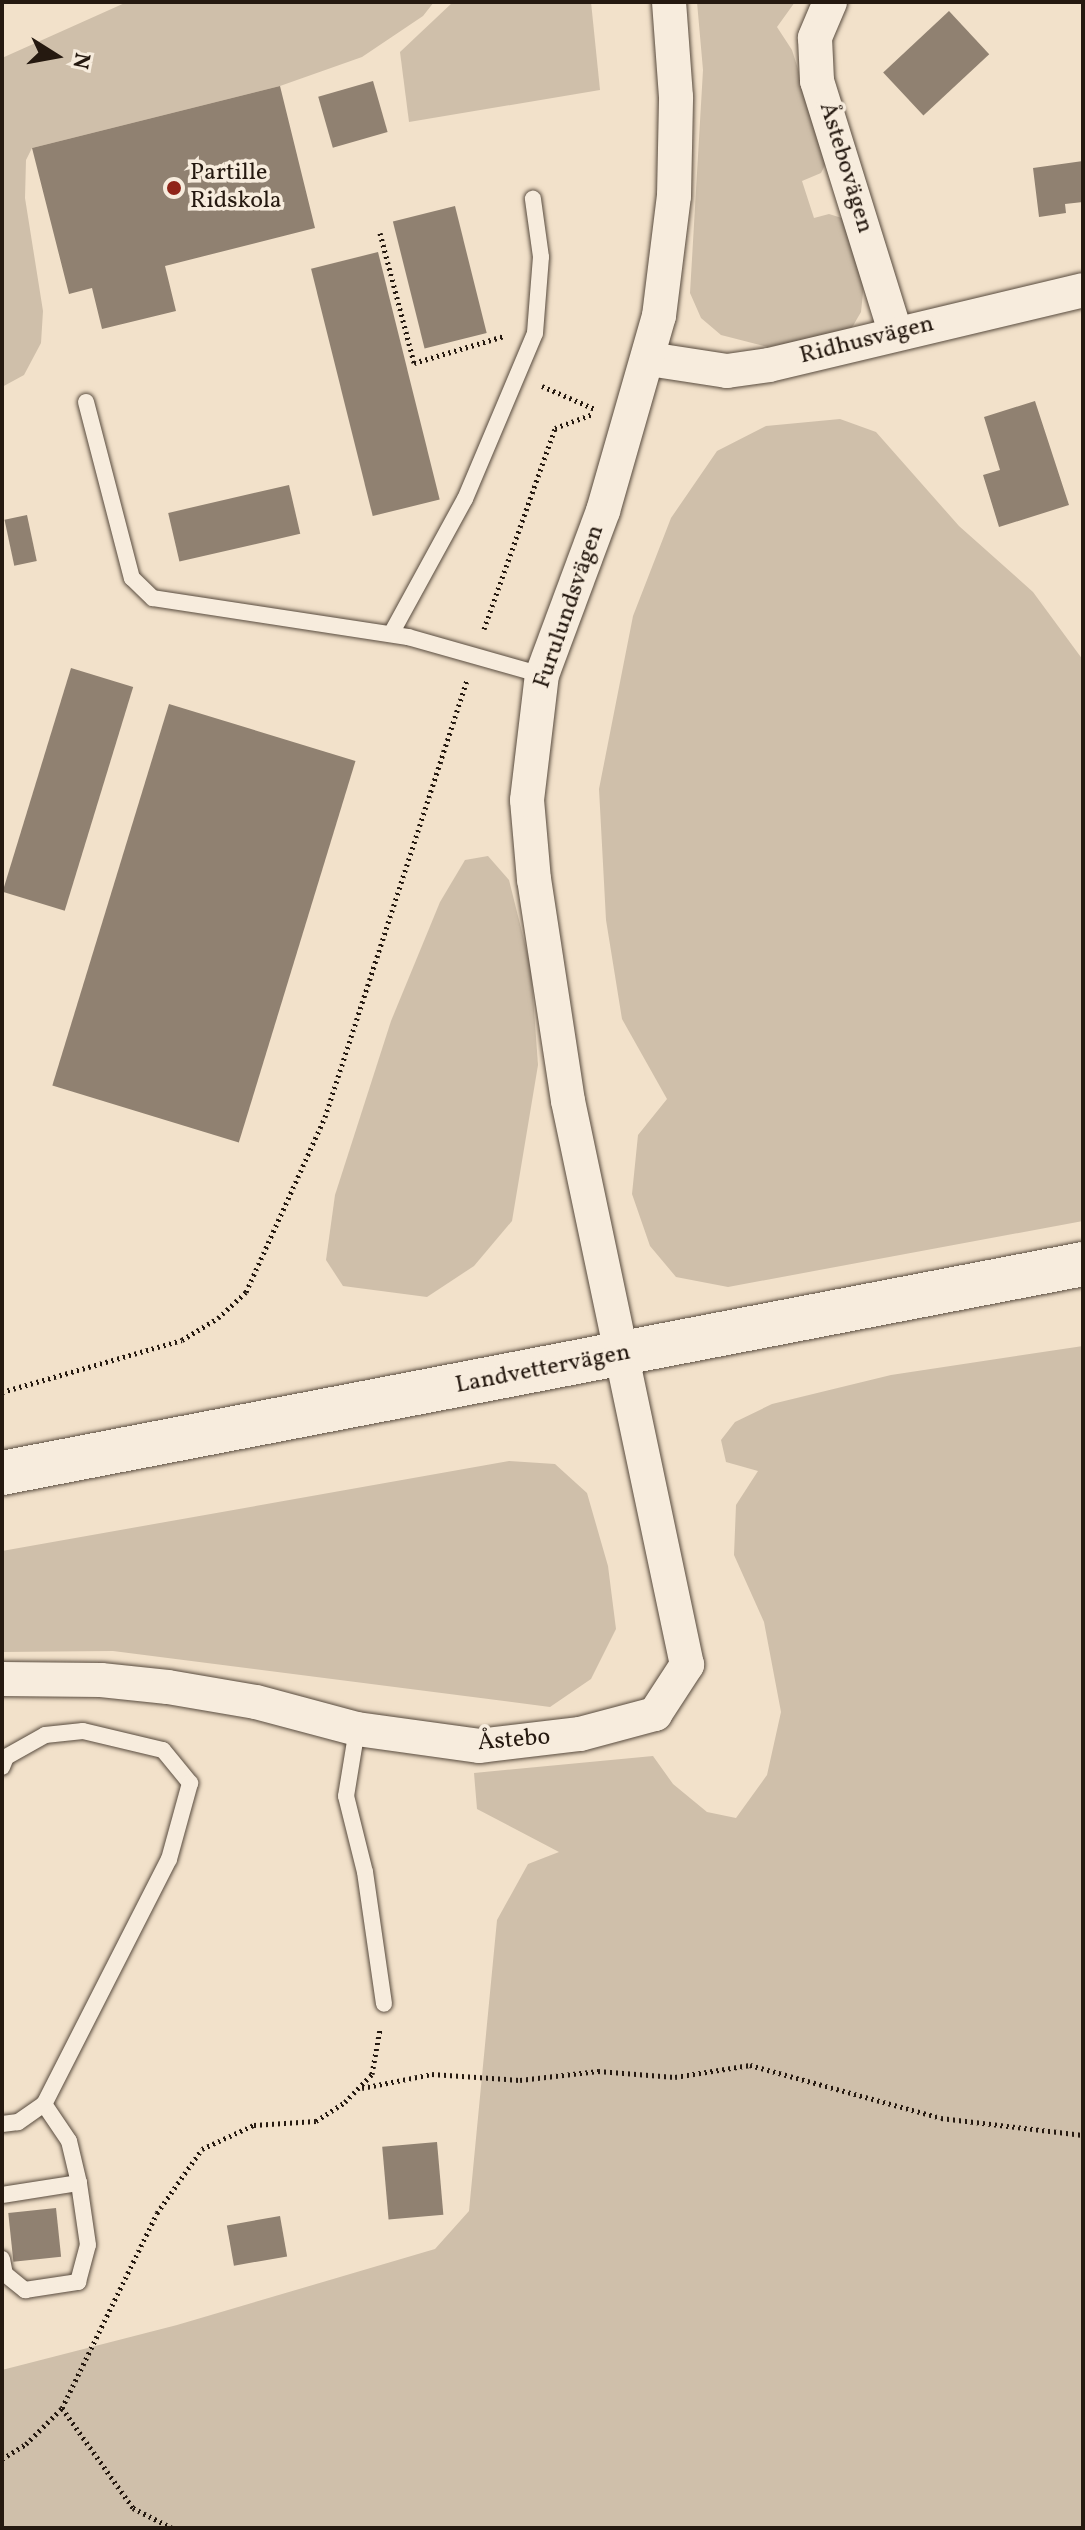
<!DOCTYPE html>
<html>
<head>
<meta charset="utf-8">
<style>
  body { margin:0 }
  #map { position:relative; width:1085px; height:2530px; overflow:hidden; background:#f2e1ca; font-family:Vollkorn,serif }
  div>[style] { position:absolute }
  .green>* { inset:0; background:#cfbfaa }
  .building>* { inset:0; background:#908171; transform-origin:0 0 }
  .path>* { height:5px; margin-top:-2.5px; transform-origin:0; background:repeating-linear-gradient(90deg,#251910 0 2px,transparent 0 6px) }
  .roads { filter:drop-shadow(0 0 2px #584b3e) drop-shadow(0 0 2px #584b3e) }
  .lane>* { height:16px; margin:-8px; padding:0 8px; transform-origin:8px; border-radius:8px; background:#f7ecdd }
  .street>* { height:34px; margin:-17px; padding:0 17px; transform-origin:17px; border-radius:17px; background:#f7ecdd }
  .secondary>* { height:44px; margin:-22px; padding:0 22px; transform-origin:22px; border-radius:22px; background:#f7ecdd }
  .dots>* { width:22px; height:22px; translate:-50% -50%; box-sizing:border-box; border:4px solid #f7ecdd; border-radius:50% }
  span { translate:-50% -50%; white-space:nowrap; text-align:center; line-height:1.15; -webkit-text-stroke:7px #f7ecdd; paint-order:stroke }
  .street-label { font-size:24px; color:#251910 }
  .poi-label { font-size:24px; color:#251910 }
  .left { translate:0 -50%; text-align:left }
  .frame { position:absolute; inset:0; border:4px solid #251910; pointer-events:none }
  .north { position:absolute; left:16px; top:16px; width:80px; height:80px; -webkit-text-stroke:6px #f7ecdd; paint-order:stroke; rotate:101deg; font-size:22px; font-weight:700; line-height:32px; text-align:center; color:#251910 }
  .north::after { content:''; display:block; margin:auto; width:28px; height:36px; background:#251910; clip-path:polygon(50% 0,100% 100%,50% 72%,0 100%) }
</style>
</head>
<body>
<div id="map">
  <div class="green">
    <i style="clip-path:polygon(127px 2px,434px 2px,423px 16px,362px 57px,280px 86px,32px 148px,26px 160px,25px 198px,43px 311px,41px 343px,24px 375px,2px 387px,2px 58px)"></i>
    <i style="clip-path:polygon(453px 2px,591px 2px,600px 90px,409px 122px,400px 52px)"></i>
    <i style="clip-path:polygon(697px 2px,795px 2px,777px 27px,792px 50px,827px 161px,821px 173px,802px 181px,814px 218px,829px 214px,845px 219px,864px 283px,861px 312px,850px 331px,768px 347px,721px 335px,701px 318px,690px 293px,703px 70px)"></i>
    <i style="clip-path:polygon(840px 419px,876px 432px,959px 526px,1033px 592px,1083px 660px,1083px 1221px,728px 1287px,676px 1277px,650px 1246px,632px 1194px,638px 1135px,667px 1099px,622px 1019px,606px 920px,599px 789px,633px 616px,671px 518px,717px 451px,766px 426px)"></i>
    <i style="clip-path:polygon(488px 856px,509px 880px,531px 968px,538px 1065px,512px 1221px,474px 1266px,427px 1297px,343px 1286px,326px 1260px,335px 1195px,391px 1021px,440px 902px,465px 860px)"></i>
    <i style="clip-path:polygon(1083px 1346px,1083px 2528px,2px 2528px,2px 2370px,177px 2325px,435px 2249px,469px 2211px,497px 1920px,528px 1864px,559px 1852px,477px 1809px,474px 1773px,653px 1756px,673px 1784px,707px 1812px,736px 1818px,767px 1775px,781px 1712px,764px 1622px,734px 1555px,736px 1505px,758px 1471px,726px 1462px,721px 1440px,735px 1422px,772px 1404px,891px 1375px)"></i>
    <i style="clip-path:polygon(509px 1461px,555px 1464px,587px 1493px,608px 1566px,616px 1629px,591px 1679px,550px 1707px,113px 1651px,2px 1652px,2px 1551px)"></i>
  </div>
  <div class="building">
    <i style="left:949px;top:11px;width:59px;height:90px;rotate:47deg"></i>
    <i style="left:373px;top:81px;width:53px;height:57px;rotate:74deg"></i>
    <i style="clip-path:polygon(280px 86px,315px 228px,165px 266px,176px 311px,102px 329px,92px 288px,69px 294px,32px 148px)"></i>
    <i style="clip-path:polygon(1083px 161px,1083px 202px,1065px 204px,1066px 213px,1039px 217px,1033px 168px)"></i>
    <i style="left:455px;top:206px;width:131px;height:64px;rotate:76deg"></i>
    <i style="left:378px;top:252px;width:255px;height:69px;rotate:76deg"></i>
    <i style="clip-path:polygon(1035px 401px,1069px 505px,999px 527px,983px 475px,1000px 470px,984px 417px)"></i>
    <i style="left:289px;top:485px;width:50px;height:124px;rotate:77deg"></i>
    <i style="left:27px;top:515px;width:47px;height:23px;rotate:78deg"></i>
    <i style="left:71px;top:668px;width:65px;height:234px;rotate:17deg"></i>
    <i style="left:169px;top:704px;width:195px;height:399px;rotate:17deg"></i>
    <i style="left:437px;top:2142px;width:73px;height:55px;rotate:85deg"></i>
    <i style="left:56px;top:2208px;width:49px;height:48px;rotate:84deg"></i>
    <i style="left:280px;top:2216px;width:41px;height:54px;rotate:80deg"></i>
  </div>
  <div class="path">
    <i style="left:380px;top:233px;width:134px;rotate:75.3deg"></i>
    <i style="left:414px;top:363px;width:94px;rotate:-16.7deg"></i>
    <i style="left:542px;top:386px;width:58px;rotate:23.5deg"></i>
    <i style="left:484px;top:629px;width:213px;rotate:-70.5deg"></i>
    <i style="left:555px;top:428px;width:40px;rotate:-20.2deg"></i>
    <i style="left:2px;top:1392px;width:187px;rotate:-16.1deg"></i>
    <i style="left:182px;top:1340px;width:42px;rotate:-31.4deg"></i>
    <i style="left:218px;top:1318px;width:38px;rotate:-43deg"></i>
    <i style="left:246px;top:1292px;width:192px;rotate:-65.7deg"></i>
    <i style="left:325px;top:1117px;width:459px;rotate:-72deg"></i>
    <i style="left:362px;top:2088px;width:71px;rotate:-11.3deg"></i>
    <i style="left:432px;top:2074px;width:88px;rotate:3.9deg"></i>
    <i style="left:520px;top:2080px;width:79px;rotate:-6.6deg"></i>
    <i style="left:598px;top:2071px;width:77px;rotate:4.5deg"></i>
    <i style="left:675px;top:2077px;width:76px;rotate:-9.1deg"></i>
    <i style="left:750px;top:2065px;width:198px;rotate:15.5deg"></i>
    <i style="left:941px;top:2118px;width:143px;rotate:6.8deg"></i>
    <i style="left:62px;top:2408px;width:123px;rotate:54.6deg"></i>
    <i style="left:133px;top:2508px;width:44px;rotate:27.1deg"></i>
    <i style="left:2px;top:2459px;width:28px;rotate:-32deg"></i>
    <i style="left:26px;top:2444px;width:51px;rotate:-45deg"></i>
    <i style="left:62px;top:2408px;width:217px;rotate:-64deg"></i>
    <i style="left:157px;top:2213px;width:78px;rotate:-54.9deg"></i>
    <i style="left:202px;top:2149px;width:57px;rotate:-24.8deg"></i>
    <i style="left:254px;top:2125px;width:62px;rotate:-3.7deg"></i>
    <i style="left:316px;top:2121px;width:35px;rotate:-33deg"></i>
    <i style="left:345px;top:2102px;width:39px;rotate:-46deg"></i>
    <i style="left:372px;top:2074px;width:46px;rotate:-79.9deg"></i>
  </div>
  <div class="roads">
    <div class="lane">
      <i style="left:86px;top:402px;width:182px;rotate:75.4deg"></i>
      <i style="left:132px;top:578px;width:29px;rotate:44deg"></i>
      <i style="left:153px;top:598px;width:258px;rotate:8.7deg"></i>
      <i style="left:408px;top:637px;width:139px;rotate:15.8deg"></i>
      <i style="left:391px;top:634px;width:154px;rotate:-61.3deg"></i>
      <i style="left:465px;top:499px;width:180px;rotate:-67.1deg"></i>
      <i style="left:535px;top:333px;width:76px;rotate:-85.5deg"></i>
      <i style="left:541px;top:257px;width:59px;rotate:-97.9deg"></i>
      <i style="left:357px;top:1729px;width:68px;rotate:99.3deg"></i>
      <i style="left:346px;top:1796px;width:78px;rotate:76deg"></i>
      <i style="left:365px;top:1872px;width:133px;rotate:81.8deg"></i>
      <i style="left:2px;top:1767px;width:11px;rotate:-68deg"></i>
      <i style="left:6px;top:1757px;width:45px;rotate:-29.4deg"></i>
      <i style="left:45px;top:1735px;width:38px;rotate:-6deg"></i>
      <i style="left:83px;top:1731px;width:82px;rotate:13.4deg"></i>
      <i style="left:163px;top:1750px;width:43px;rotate:50.7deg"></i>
      <i style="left:190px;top:1783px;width:79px;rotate:105.4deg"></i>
      <i style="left:169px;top:1859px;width:275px;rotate:117deg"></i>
      <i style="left:44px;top:2104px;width:32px;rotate:145deg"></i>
      <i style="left:18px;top:2122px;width:16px;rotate:173deg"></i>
      <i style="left:2px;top:2195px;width:78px;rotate:-8.9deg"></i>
      <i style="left:2px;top:2259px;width:15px;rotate:79deg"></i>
      <i style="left:5px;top:2274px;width:26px;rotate:39deg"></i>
      <i style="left:25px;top:2290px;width:54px;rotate:-8.6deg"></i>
      <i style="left:78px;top:2282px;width:38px;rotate:-75deg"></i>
      <i style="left:88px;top:2245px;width:63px;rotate:-98.3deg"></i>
      <i style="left:79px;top:2183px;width:43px;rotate:-103.4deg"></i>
      <i style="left:69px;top:2141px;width:45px;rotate:-124deg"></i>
    </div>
    <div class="street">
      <i style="left:830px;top:2px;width:39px;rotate:113deg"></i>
      <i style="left:815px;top:38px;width:43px;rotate:87.3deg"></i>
      <i style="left:817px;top:81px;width:265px;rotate:72.7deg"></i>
      <i style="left:649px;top:359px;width:79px;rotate:8.7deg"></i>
      <i style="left:727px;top:371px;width:42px;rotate:-8.1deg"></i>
      <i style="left:769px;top:365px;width:323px;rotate:-13.4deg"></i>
      <i style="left:2px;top:1679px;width:99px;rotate:0.6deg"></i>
      <i style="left:101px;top:1680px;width:67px;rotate:6deg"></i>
      <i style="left:168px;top:1687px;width:89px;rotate:9.7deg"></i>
      <i style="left:256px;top:1702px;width:105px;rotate:15deg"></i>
      <i style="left:357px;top:1729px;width:123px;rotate:7.9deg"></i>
      <i style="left:479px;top:1746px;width:102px;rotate:-6.8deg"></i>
      <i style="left:580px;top:1734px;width:78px;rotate:-14.9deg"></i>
      <i style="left:655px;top:1714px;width:59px;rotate:-56.9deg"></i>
      <i style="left:687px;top:1665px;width:576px;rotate:-101.91deg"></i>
      <i style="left:568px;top:1101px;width:224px;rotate:-98.7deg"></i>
      <i style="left:534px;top:880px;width:80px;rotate:-95deg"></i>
      <i style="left:527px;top:800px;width:126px;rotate:-83.2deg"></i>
      <i style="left:542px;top:675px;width:175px;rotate:-69.6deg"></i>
      <i style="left:603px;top:511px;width:203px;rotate:-74deg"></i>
      <i style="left:659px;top:316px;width:121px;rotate:-82.9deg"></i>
      <i style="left:674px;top:196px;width:99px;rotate:-88.8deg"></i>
      <i style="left:676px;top:97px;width:95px;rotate:-94.2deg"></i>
    </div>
    <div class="secondary">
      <i style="left:2px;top:1473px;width:1101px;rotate:-10.94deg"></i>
    </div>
  </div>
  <div class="dots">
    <i style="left:174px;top:188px;background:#8f2418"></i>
  </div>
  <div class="street-label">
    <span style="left:845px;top:168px;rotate:73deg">Åstebovägen</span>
    <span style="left:867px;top:341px;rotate:-14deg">Ridhusvägen</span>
    <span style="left:570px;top:607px;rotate:-71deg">Furulundsvägen</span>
    <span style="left:543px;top:1370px;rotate:-11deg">Landvettervägen</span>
    <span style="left:514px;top:1741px;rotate:-5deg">Åstebo</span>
  </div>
  <div class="poi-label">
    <span class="left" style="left:190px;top:188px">Partille<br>Ridskola</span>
  </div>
  <div class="frame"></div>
  <div class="north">N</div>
</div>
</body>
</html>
